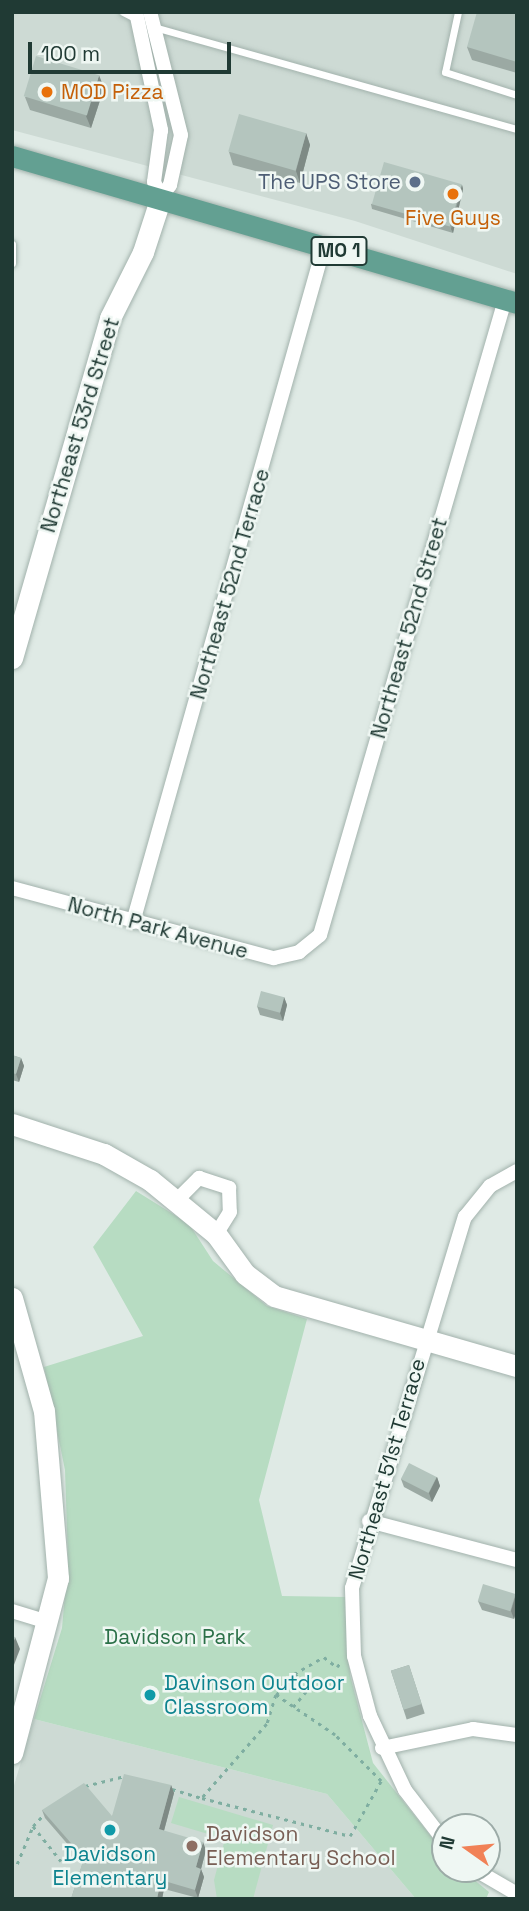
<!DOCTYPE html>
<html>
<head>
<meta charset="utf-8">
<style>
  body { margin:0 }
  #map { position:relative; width:529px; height:1911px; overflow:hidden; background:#dfeae5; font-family:"Space Grotesk",sans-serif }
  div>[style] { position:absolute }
  .built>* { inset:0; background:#cddad4 }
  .green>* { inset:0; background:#b7dcc2 }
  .path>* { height:2.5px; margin-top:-1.25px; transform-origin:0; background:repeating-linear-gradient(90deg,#7faea1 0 3.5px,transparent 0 8.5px) }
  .roads { filter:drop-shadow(0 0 2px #a2b2ac) drop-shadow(0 0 2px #a2b2ac) }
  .lane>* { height:7px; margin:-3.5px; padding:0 3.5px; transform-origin:3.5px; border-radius:3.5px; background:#fff }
  .street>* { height:14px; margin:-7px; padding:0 7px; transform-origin:7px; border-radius:7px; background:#fff }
  .secondary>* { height:21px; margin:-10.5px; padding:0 10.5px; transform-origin:10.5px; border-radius:10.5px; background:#fff }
  .primary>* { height:21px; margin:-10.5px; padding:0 10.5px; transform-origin:10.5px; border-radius:10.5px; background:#63a092 }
  .wall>* { inset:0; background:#9ba9a3; transform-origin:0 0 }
  .shaded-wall>* { inset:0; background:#7e8a85 }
  .building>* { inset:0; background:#b4c5be; transform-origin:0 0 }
  .dots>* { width:19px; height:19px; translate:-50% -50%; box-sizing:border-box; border:4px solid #eff7f3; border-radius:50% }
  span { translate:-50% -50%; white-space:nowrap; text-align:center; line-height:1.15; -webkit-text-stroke:5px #eff7f3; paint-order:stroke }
  .shield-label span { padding:2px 5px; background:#eff7f3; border:2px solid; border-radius:5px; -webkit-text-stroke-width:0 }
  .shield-label { font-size:19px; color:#203a34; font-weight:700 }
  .food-label { font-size:21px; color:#c56008 }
  .left { translate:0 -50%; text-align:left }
  .service-label { font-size:21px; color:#4e5e75 }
  .right { translate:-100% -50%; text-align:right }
  .street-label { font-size:21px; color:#203a34 }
  .park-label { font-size:21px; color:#2b7048 }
  .culture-label { font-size:21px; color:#0d838f }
  .education-label { font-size:21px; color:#785e54 }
  .frame { position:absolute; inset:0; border:14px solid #203a34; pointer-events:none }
  .north { position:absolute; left:431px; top:1813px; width:70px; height:70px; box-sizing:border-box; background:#eff7f3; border:2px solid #9caba7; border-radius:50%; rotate:285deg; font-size:19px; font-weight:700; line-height:28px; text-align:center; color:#203a34 }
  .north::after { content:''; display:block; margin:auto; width:24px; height:32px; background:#f18156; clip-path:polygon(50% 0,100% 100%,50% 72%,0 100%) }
  .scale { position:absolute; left:28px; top:42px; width:203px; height:32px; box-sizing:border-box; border:4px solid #203a34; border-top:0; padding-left:9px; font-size:21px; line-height:24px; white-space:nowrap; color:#203a34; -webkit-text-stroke:5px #eff7f3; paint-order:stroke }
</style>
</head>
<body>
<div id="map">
  <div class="built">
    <i style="clip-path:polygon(12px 12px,517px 12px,517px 274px,355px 221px,12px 130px)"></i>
    <i style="clip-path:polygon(34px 1719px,327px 1794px,416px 1899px,12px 1899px,12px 1792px)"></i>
  </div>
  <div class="green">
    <i style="clip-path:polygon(136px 1191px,189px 1224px,213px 1261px,267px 1306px,307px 1319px,259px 1500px,282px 1596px,346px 1597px,350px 1675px,373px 1763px,445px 1854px,445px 1869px,461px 1869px,489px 1892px,486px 1899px,416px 1899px,327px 1794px,34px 1719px,62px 1628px,68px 1560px,65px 1470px,44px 1367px,143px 1336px,93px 1247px)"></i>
    <i style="clip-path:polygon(179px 1797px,273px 1825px,253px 1899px,217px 1899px,214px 1880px,225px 1839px,171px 1823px)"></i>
  </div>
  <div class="path">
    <i style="left:276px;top:1695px;width:30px;rotate:107deg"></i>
    <i style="left:267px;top:1724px;width:98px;rotate:131.3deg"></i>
    <i style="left:202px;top:1798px;width:153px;rotate:14.4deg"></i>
    <i style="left:350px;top:1836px;width:63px;rotate:-60.6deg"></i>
    <i style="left:381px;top:1781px;width:65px;rotate:-135deg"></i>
    <i style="left:335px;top:1735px;width:71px;rotate:-145.9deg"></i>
    <i style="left:276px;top:1695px;width:28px;rotate:-49deg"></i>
    <i style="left:294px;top:1674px;width:34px;rotate:-30deg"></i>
    <i style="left:324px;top:1657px;width:16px;rotate:38deg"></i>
    <i style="left:337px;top:1667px;width:5px;rotate:-53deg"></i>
    <i style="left:293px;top:1707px;width:26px;rotate:-50deg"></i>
    <i style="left:310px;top:1687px;width:19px;rotate:-141deg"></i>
    <i style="left:85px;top:1786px;width:41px;rotate:-14deg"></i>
    <i style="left:172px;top:1789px;width:31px;rotate:17deg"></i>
    <i style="left:33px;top:1826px;width:18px;rotate:-47deg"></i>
    <i style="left:17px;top:1864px;width:41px;rotate:-67.2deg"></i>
    <i style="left:33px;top:1826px;width:45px;rotate:51.3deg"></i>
  </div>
  <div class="roads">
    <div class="lane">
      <i style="left:123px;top:12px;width:16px;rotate:27deg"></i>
      <i style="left:458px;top:12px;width:61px;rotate:102.2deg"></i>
      <i style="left:445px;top:72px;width:76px;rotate:17.7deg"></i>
      <i style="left:154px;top:27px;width:377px;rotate:15.7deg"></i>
      <i style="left:12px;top:244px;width:19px;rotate:90deg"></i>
    </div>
    <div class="street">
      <i style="left:136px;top:12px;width:121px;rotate:78deg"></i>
      <i style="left:161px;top:130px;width:52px;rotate:97.7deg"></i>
      <i style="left:154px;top:182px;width:17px;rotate:65deg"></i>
      <i style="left:161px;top:197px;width:15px;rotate:-53deg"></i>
      <i style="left:170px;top:185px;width:51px;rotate:-77.6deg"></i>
      <i style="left:181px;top:135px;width:127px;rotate:-104.1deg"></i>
      <i style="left:12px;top:888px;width:271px;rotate:15deg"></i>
      <i style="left:274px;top:958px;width:26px;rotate:-13deg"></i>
      <i style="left:299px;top:952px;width:27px;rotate:-39deg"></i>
      <i style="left:320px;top:935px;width:661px;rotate:-73.76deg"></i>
      <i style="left:133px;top:922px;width:702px;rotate:-74.22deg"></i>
      <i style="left:176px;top:1201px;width:33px;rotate:-45deg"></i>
      <i style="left:199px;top:1178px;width:32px;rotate:18deg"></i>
      <i style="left:229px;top:1188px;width:24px;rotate:88deg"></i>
      <i style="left:230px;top:1212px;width:26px;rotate:122deg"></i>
      <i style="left:369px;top:1521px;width:153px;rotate:14.8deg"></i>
      <i style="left:12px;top:1611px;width:39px;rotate:17deg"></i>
      <i style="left:382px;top:1748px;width:93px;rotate:-11.8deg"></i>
      <i style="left:473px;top:1729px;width:44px;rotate:7.8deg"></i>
      <i style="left:445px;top:1842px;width:66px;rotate:-127.6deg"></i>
      <i style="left:405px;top:1790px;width:82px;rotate:-115.3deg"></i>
      <i style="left:370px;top:1716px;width:62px;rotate:-104.9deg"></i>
      <i style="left:354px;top:1656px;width:68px;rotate:-91.7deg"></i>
      <i style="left:352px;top:1588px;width:388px;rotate:-73.1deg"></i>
      <i style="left:465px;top:1217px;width:40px;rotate:-51deg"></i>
      <i style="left:490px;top:1186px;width:31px;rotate:-29deg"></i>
      <i style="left:474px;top:1869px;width:50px;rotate:30.2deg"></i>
    </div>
    <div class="secondary">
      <i style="left:12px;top:658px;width:354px;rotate:-73.9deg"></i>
      <i style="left:110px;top:318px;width:74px;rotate:-63.4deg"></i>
      <i style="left:143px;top:252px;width:58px;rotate:-71.9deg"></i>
      <i style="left:12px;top:1124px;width:97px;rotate:18.1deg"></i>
      <i style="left:104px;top:1154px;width:53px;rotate:29.5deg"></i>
      <i style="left:150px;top:1180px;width:85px;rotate:39.3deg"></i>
      <i style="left:216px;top:1234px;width:49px;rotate:54.1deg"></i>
      <i style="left:245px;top:1274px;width:36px;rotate:37deg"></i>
      <i style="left:274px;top:1296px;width:253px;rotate:16.1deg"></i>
      <i style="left:12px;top:1298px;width:117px;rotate:74.2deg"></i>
      <i style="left:44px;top:1411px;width:168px;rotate:85.2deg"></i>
      <i style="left:58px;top:1578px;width:181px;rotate:104.7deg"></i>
    </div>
    <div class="primary">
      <i style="left:12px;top:156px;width:526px;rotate:16.23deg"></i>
    </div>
  </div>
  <div class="wall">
    <i style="clip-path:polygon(517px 12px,517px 73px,472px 60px,467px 47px)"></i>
    <i style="clip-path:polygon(104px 88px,91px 128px,30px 110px,25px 97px)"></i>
    <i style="clip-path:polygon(306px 133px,310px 145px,300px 183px,233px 165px,229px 152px)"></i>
    <i style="clip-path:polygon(462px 185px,463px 189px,453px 233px,372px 209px,371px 204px)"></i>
    <i style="clip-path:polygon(284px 997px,287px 1005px,283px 1021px,260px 1015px,257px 1006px)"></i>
    <i style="clip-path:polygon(12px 1055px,21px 1058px,24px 1066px,19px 1082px,12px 1080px)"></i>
    <i style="clip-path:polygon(437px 1477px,440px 1486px,432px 1502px,404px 1487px,401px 1479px)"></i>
    <i style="clip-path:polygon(516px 1594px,517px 1597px,517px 1609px,514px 1619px,482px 1610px,478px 1601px)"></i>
    <i style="left:409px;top:1665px;width:51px;height:19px;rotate:72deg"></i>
    <i style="clip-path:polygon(171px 1785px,174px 1793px,164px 1831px,206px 1850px,201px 1869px,204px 1877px,198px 1898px,164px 1889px,162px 1899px,71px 1899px,83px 1862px,45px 1818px,42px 1810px,112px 1816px)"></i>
  </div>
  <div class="shaded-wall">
    <i style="clip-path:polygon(99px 75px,104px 88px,91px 128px,86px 116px)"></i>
    <i style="clip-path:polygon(306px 133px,310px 145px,300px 183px,296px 171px)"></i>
    <i style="clip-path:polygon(462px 185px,463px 189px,453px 233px,451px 229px)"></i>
    <i style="clip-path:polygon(284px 997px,287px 1005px,283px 1021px,280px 1013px)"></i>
    <i style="clip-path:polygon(21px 1058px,24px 1066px,19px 1082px,16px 1074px)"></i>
    <i style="clip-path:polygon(437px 1477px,440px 1486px,432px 1502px,429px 1493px)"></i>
    <i style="clip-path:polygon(516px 1594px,517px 1597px,517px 1609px,514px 1619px,511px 1611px)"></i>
    <i style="clip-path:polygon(15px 1637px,20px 1649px,12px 1670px,12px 1647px)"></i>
    <i style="clip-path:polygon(171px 1785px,174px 1793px,162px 1838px,159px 1829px)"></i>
    <i style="clip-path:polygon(203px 1842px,206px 1850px,201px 1869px,204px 1877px,198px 1898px,195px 1890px,196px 1867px)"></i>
    <i style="clip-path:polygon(161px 1880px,164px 1889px,162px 1899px,157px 1899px)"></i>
  </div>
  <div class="building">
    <i style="clip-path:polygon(477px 12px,517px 12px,517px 62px,467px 47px)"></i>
    <i style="left:36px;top:56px;width:66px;height:42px;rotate:17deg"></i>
    <i style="left:239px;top:114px;width:70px;height:39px;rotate:16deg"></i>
    <i style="left:384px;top:162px;width:81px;height:44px;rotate:16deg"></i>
    <i style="left:261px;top:991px;width:24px;height:16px;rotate:15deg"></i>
    <i style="clip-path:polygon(12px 1055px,21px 1058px,16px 1074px,12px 1073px)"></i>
    <i style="left:409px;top:1463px;width:31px;height:18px;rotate:27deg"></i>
    <i style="left:483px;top:1584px;width:34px;height:18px;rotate:17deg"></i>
    <i style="clip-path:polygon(12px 1636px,15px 1637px,12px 1647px)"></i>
    <i style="left:409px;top:1665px;width:41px;height:19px;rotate:72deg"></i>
    <i style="clip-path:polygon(124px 1774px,171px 1785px,159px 1829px,203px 1842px,196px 1867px,201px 1869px,195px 1890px,161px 1880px,157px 1899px,71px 1899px,84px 1858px,42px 1810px,84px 1783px,112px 1816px)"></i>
  </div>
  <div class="dots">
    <i style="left:47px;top:92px;background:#e8710a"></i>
    <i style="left:415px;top:182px;background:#5c6f8a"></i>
    <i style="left:453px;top:194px;background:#e8710a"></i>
    <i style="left:150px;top:1695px;background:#0f9aa8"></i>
    <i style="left:110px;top:1830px;background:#0f9aa8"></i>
    <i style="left:192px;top:1846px;background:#8d6e63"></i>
  </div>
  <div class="shield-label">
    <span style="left:339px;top:251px">MO 1</span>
  </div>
  <div class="food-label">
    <span class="left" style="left:61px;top:92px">MOD Pizza</span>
    <span style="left:453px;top:218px">Five Guys</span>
  </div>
  <div class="service-label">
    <span class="right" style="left:401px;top:182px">The UPS Store</span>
  </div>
  <div class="street-label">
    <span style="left:80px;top:425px;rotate:-73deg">Northeast 53rd Street</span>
    <span style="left:230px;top:584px;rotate:-74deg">Northeast 52nd Terrace</span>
    <span style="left:409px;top:628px;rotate:-74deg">Northeast 52nd Street</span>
    <span style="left:158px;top:928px;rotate:15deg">North Park Avenue</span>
    <span style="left:387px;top:1469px;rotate:-74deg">Northeast 51st Terrace</span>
  </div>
  <div class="park-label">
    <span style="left:175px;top:1637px">Davidson Park</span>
  </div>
  <div class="culture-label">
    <span class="left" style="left:164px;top:1695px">Davinson Outdoor<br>Classroom</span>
    <span style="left:110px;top:1866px">Davidson<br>Elementary</span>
  </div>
  <div class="education-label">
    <span class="left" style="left:206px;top:1846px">Davidson<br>Elementary School</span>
  </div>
  <div class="frame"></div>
  <div class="north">N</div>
  <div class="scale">100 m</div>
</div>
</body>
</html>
